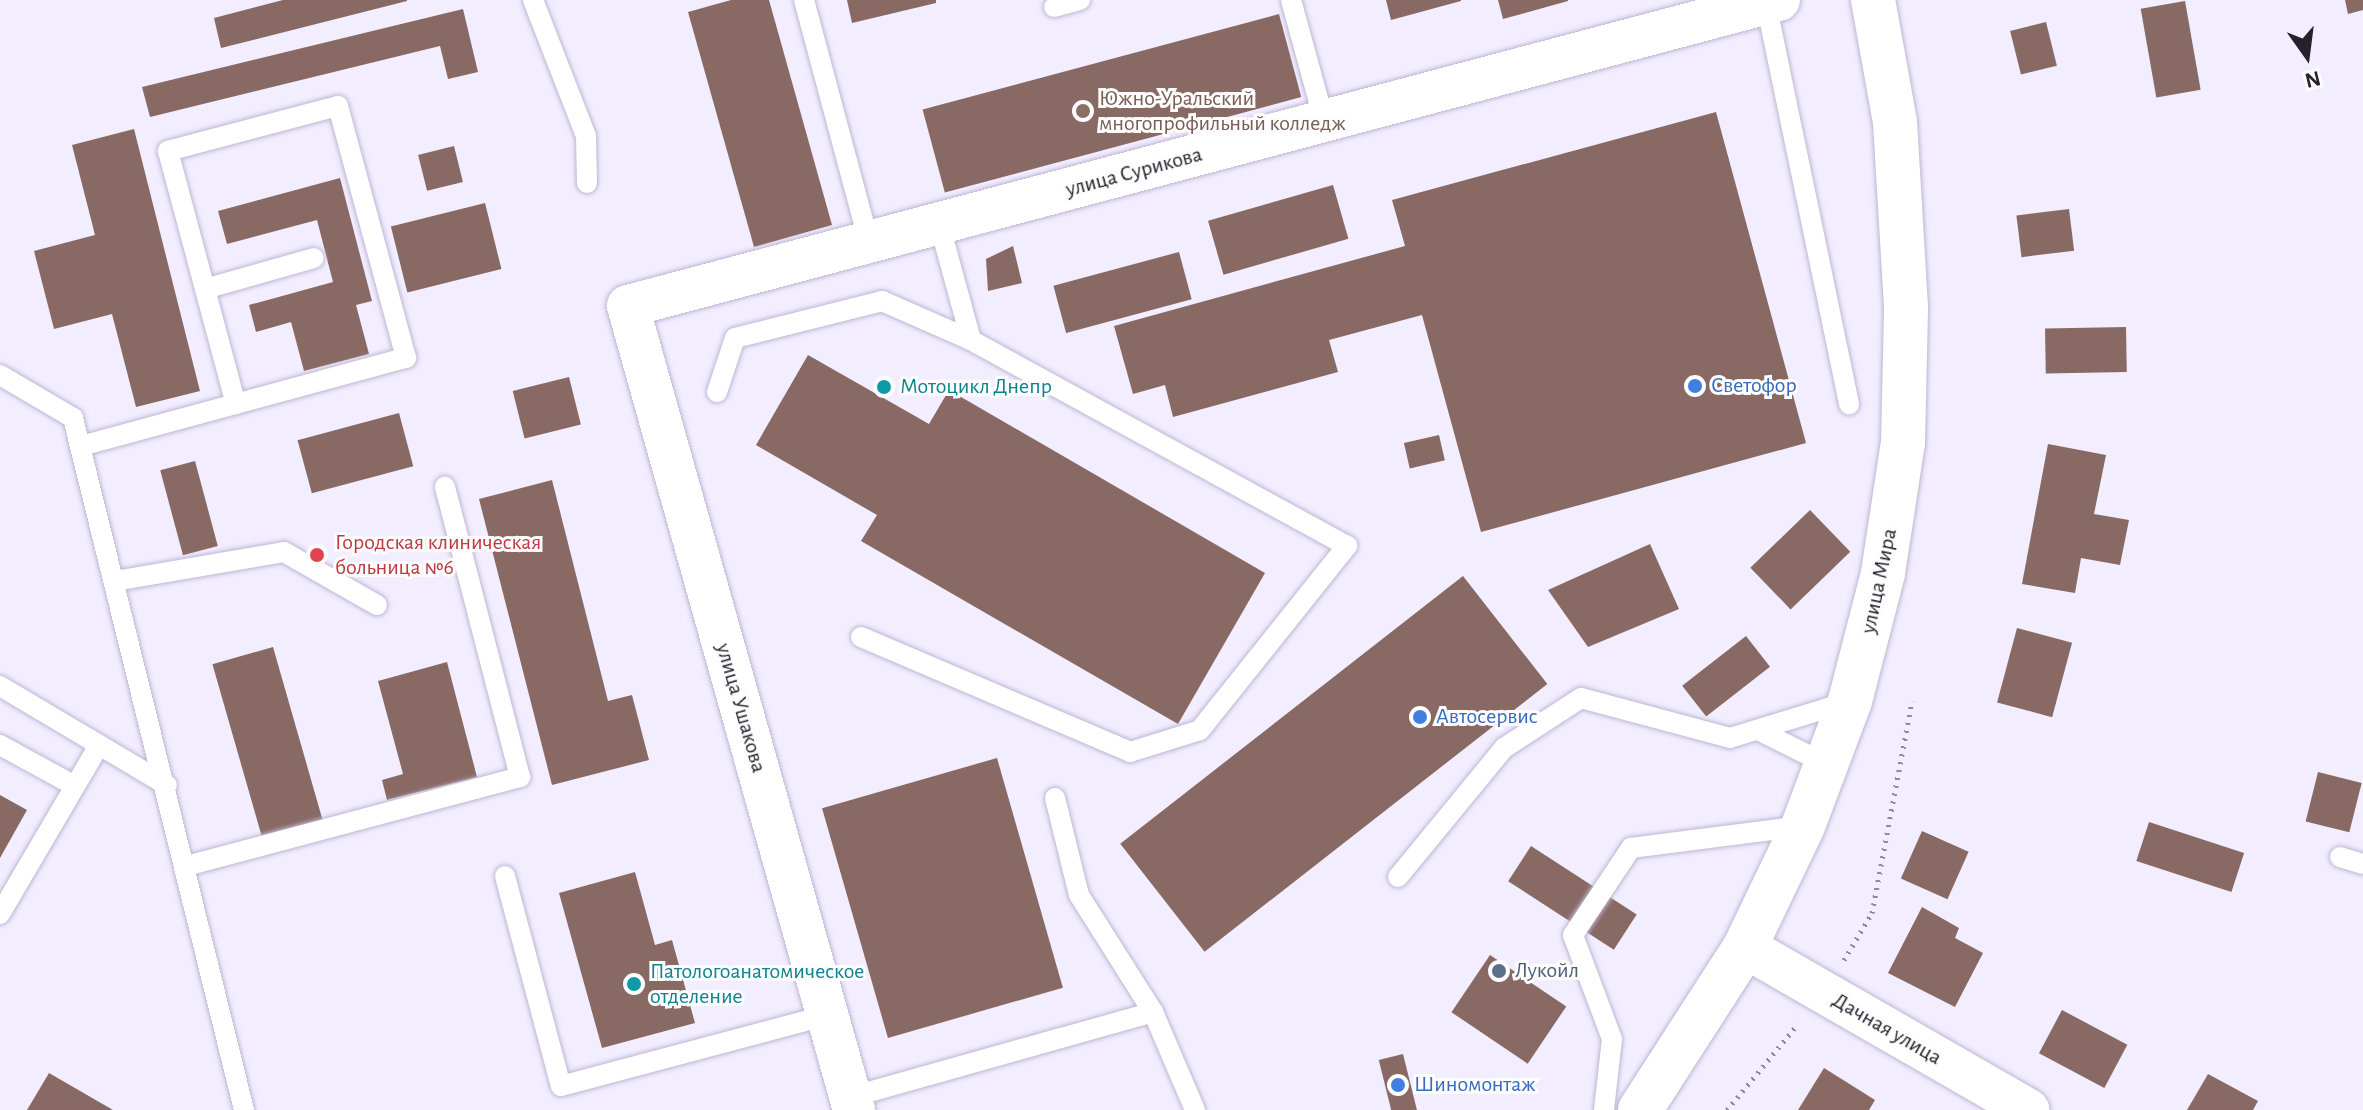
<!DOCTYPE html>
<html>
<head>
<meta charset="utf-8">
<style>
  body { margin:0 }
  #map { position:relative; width:2363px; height:1110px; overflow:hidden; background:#f2edff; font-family:"Alegreya Sans",sans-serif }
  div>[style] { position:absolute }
  .building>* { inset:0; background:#896964; transform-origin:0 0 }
  .path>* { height:5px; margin-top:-2.5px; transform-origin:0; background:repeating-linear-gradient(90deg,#8e8a98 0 2px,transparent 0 8px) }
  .roads { filter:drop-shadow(0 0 2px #bfb6d3) drop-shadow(0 0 2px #bfb6d3) }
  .service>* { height:20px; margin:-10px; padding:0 10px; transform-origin:10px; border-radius:10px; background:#fff }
  .minor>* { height:42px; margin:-21px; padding:0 21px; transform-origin:21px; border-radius:21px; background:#fff }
  .secondary>* { height:44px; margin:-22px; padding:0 22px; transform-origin:22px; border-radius:22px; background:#fff }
  .dots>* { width:22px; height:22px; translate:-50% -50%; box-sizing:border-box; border:4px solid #fdfdfd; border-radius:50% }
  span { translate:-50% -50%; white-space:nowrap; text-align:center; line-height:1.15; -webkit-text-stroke:6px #fdfdfd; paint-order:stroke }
  .education-label { font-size:22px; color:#785e54 }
  .left { translate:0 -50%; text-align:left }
  .street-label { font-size:22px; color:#25222d }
  .shop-label { font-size:22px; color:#366cbe }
  .culture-label { font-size:22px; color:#0d838f }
  .health-label { font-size:22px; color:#be3a42 }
  .service-label { font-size:22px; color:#4e5e75 }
  .north { position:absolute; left:2267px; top:16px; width:80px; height:80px; -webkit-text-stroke:6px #fdfdfd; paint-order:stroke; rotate:166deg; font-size:22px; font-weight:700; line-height:32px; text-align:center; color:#25222d }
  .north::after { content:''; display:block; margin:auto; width:28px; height:36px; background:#25222d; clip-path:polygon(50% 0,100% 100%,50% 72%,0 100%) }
</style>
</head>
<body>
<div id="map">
  <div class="building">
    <i style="clip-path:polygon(283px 0,407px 0,407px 1px,221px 48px,214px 18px)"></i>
    <i style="clip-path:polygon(731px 0,769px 0,832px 225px,754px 247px,688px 12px)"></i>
    <i style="clip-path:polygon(847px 0,936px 0,936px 3px,852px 23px)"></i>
    <i style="clip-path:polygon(1386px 0,1461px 0,1461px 1px,1391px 20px)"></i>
    <i style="clip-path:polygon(1498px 0,1568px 0,1568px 1px,1503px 19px)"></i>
    <i style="clip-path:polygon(2345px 0,2363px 0,2363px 10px,2348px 14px)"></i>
    <i style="left:2185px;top:1px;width:90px;height:45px;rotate:80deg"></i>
    <i style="clip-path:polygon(463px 9px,478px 72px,448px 79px,440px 46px,150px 117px,142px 87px)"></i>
    <i style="left:1279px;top:14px;width:86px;height:369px;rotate:75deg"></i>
    <i style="left:2046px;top:22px;width:45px;height:37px;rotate:76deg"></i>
    <i style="clip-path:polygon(1716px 112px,1806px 443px,1481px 532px,1422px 315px,1329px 340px,1338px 372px,1173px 417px,1165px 385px,1133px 394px,1114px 326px,1405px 246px,1392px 200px)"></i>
    <i style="clip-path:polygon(134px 129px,200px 391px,136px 407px,112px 314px,54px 329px,34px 251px,95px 235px,72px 145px)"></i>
    <i style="left:454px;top:146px;width:37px;height:37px;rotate:76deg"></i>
    <i style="clip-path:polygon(340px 178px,372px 301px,356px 305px,369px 354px,304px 371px,291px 322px,256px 332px,249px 305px,333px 282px,317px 220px,227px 244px,218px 211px)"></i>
    <i style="left:1333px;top:185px;width:56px;height:130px;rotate:74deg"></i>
    <i style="left:485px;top:203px;width:68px;height:97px;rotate:76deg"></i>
    <i style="left:2069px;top:209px;width:42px;height:53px;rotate:83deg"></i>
    <i style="clip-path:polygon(1013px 246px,1022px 283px,988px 291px,986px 259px)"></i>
    <i style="left:1179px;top:252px;width:49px;height:130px;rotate:75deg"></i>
    <i style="left:2126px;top:327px;width:45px;height:81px;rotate:89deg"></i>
    <i style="clip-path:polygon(808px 355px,929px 424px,949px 390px,1265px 573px,1178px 724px,861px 541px,877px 515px,756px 445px)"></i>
    <i style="left:569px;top:377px;width:49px;height:58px;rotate:76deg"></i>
    <i style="left:399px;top:413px;width:55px;height:105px;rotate:75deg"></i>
    <i style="left:1439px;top:435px;width:26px;height:36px;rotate:77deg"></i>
    <i style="clip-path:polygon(2048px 444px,2106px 455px,2094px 514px,2129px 520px,2120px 565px,2081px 558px,2075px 593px,2022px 584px)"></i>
    <i style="left:195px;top:461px;width:88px;height:36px;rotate:75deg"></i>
    <i style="clip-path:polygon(552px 480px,608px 701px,632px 695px,649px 760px,552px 785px,479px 499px)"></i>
    <i style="left:1810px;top:510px;width:58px;height:83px;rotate:46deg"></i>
    <i style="clip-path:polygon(1650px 544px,1679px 609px,1588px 647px,1548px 590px)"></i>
    <i style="left:1463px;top:576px;width:137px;height:435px;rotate:52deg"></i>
    <i style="left:2017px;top:628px;width:57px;height:77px;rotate:15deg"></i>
    <i style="left:1746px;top:636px;width:39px;height:81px;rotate:52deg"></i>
    <i style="left:273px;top:647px;width:183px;height:63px;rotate:74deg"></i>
    <i style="clip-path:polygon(447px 662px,477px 777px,387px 800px,382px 780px,403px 774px,378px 681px)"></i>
    <i style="left:997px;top:758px;width:239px;height:182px;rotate:74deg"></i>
    <i style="left:2318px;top:772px;width:45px;height:51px;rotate:14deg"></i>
    <i style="clip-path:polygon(0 795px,27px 810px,0 858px)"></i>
    <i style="left:2149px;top:822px;width:100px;height:41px;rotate:18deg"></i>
    <i style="left:1922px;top:831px;width:51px;height:52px;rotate:24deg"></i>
    <i style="left:1531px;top:846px;width:126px;height:42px;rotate:33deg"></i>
    <i style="clip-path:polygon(635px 872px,655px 945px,672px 940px,695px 1023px,602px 1048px,559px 893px)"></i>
    <i style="clip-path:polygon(1922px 907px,1959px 928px,1955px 938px,1983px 953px,1955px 1007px,1888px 973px)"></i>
    <i style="left:1490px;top:955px;width:92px;height:69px;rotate:34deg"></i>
    <i style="left:2062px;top:1010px;width:74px;height:49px;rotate:28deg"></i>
    <i style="left:1403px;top:1054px;width:58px;height:25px;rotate:76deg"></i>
    <i style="clip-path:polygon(1824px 1068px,1875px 1100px,1869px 1110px,1798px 1110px)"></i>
    <i style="clip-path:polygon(49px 1073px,113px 1110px,27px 1110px)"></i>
    <i style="clip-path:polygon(2208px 1074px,2258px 1101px,2253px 1110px,2187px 1110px)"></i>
  </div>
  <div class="path">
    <i style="left:1844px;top:960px;width:55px;rotate:-59.2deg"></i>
    <i style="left:1872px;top:913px;width:216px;rotate:-79.3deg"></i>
    <i style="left:1727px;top:1110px;width:112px;rotate:-50.5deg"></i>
  </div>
  <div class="roads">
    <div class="service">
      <i style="left:533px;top:0;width:146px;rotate:68.7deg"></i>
      <i style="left:586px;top:136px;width:47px;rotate:88.8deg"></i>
      <i style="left:804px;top:0;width:251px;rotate:75deg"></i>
      <i style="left:1291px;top:0;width:125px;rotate:74.7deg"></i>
      <i style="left:1766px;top:3px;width:410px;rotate:78.3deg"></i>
      <i style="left:1054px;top:7px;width:27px;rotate:-15deg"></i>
      <i style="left:205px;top:289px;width:113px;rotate:-15.9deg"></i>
      <i style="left:0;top:375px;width:85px;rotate:30.5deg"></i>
      <i style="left:73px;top:418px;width:713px;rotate:76.12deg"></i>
      <i style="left:717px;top:392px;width:57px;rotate:-71.6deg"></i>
      <i style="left:735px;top:338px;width:152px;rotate:-14.1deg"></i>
      <i style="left:882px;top:301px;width:97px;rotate:23.7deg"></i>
      <i style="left:81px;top:446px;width:337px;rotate:-15.2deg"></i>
      <i style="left:406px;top:358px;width:261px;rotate:-105.1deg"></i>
      <i style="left:338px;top:106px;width:176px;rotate:165.2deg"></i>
      <i style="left:168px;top:151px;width:262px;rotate:75deg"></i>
      <i style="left:115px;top:581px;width:171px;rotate:-9.7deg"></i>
      <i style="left:284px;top:552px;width:107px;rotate:29.7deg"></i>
      <i style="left:861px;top:637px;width:293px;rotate:23.1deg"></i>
      <i style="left:1130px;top:752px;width:73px;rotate:-17.4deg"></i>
      <i style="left:1200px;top:730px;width:236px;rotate:-51.4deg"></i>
      <i style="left:1347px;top:546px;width:429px;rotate:-151.3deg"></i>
      <i style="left:971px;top:340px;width:121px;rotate:-105.3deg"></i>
      <i style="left:0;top:686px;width:194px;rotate:30.7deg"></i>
      <i style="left:1758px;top:730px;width:78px;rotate:26.6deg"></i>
      <i style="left:0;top:745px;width:85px;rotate:28.7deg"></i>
      <i style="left:1055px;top:798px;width:100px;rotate:76.1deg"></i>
      <i style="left:1079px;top:895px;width:138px;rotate:57.7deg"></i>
      <i style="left:1153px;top:1012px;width:107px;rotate:66.8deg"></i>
      <i style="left:2340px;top:857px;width:24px;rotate:17deg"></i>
      <i style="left:186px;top:866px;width:346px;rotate:-14.9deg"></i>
      <i style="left:520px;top:777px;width:300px;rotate:-104.5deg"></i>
      <i style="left:505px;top:876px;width:217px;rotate:75.1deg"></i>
      <i style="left:561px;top:1086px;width:276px;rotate:-14.9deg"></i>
      <i style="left:1398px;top:877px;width:167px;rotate:-50.6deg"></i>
      <i style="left:1504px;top:748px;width:92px;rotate:-33deg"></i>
      <i style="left:1581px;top:698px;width:154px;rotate:15deg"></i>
      <i style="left:1730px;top:738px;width:126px;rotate:-17.1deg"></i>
      <i style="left:0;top:914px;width:196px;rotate:-59.6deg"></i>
      <i style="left:851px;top:1097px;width:314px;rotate:-15.7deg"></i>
      <i style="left:1604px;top:1110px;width:71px;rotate:-83.6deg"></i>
      <i style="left:1612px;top:1039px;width:111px;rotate:-110.6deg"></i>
      <i style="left:1573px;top:935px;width:105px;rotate:-56.3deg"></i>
      <i style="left:1631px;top:848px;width:173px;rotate:-7.3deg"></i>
    </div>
    <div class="minor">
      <i style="left:1745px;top:947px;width:327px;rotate:29.9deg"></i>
      <i style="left:854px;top:1110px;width:835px;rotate:-105.7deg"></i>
      <i style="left:628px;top:306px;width:1191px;rotate:-14.89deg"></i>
    </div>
    <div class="secondary">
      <i style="left:1640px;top:1110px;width:194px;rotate:-57.2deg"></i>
      <i style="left:1745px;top:947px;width:134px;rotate:-64.4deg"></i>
      <i style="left:1803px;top:826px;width:134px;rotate:-69.4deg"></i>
      <i style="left:1850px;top:701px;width:132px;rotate:-75.5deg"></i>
      <i style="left:1883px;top:573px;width:132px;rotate:-81.3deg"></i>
      <i style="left:1903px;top:443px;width:136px;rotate:-88.7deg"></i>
      <i style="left:1906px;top:307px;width:185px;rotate:-93.4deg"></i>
      <i style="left:1895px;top:122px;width:124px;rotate:-100.2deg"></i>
    </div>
  </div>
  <div class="dots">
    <i style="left:1083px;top:111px;background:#8d6e63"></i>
    <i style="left:1695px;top:386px;background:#3f7fe0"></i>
    <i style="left:884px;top:387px;background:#0f9aa8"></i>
    <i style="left:317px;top:555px;background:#e0444e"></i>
    <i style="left:1420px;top:717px;background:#3f7fe0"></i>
    <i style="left:1499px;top:971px;background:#5c6f8a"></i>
    <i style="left:634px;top:984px;background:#0f9aa8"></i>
    <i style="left:1398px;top:1085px;background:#3f7fe0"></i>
  </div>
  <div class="education-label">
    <span class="left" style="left:1099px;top:111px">Южно-Уральский<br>многопрофильный колледж</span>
  </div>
  <div class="street-label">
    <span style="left:1134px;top:172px;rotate:-15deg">улица Сурикова</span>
    <span style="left:1879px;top:581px;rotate:-78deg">улица Мира</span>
    <span style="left:741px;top:708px;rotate:74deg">улица Ушакова</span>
    <span style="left:1887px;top:1029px;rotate:30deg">Дачная улица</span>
  </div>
  <div class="shop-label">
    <span class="left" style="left:1711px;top:386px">Светофор</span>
    <span class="left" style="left:1436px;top:717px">Автосервис</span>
    <span class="left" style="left:1414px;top:1085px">Шиномонтаж</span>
  </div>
  <div class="culture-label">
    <span class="left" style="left:900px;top:387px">Мотоцикл Днепр</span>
    <span class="left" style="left:650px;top:984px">Патологоанатомическое<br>отделение</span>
  </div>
  <div class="health-label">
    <span class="left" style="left:335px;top:555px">Городская клиническая<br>больница №6</span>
  </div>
  <div class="service-label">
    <span class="left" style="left:1515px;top:971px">Лукойл</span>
  </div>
  <div class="north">N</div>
</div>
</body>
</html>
